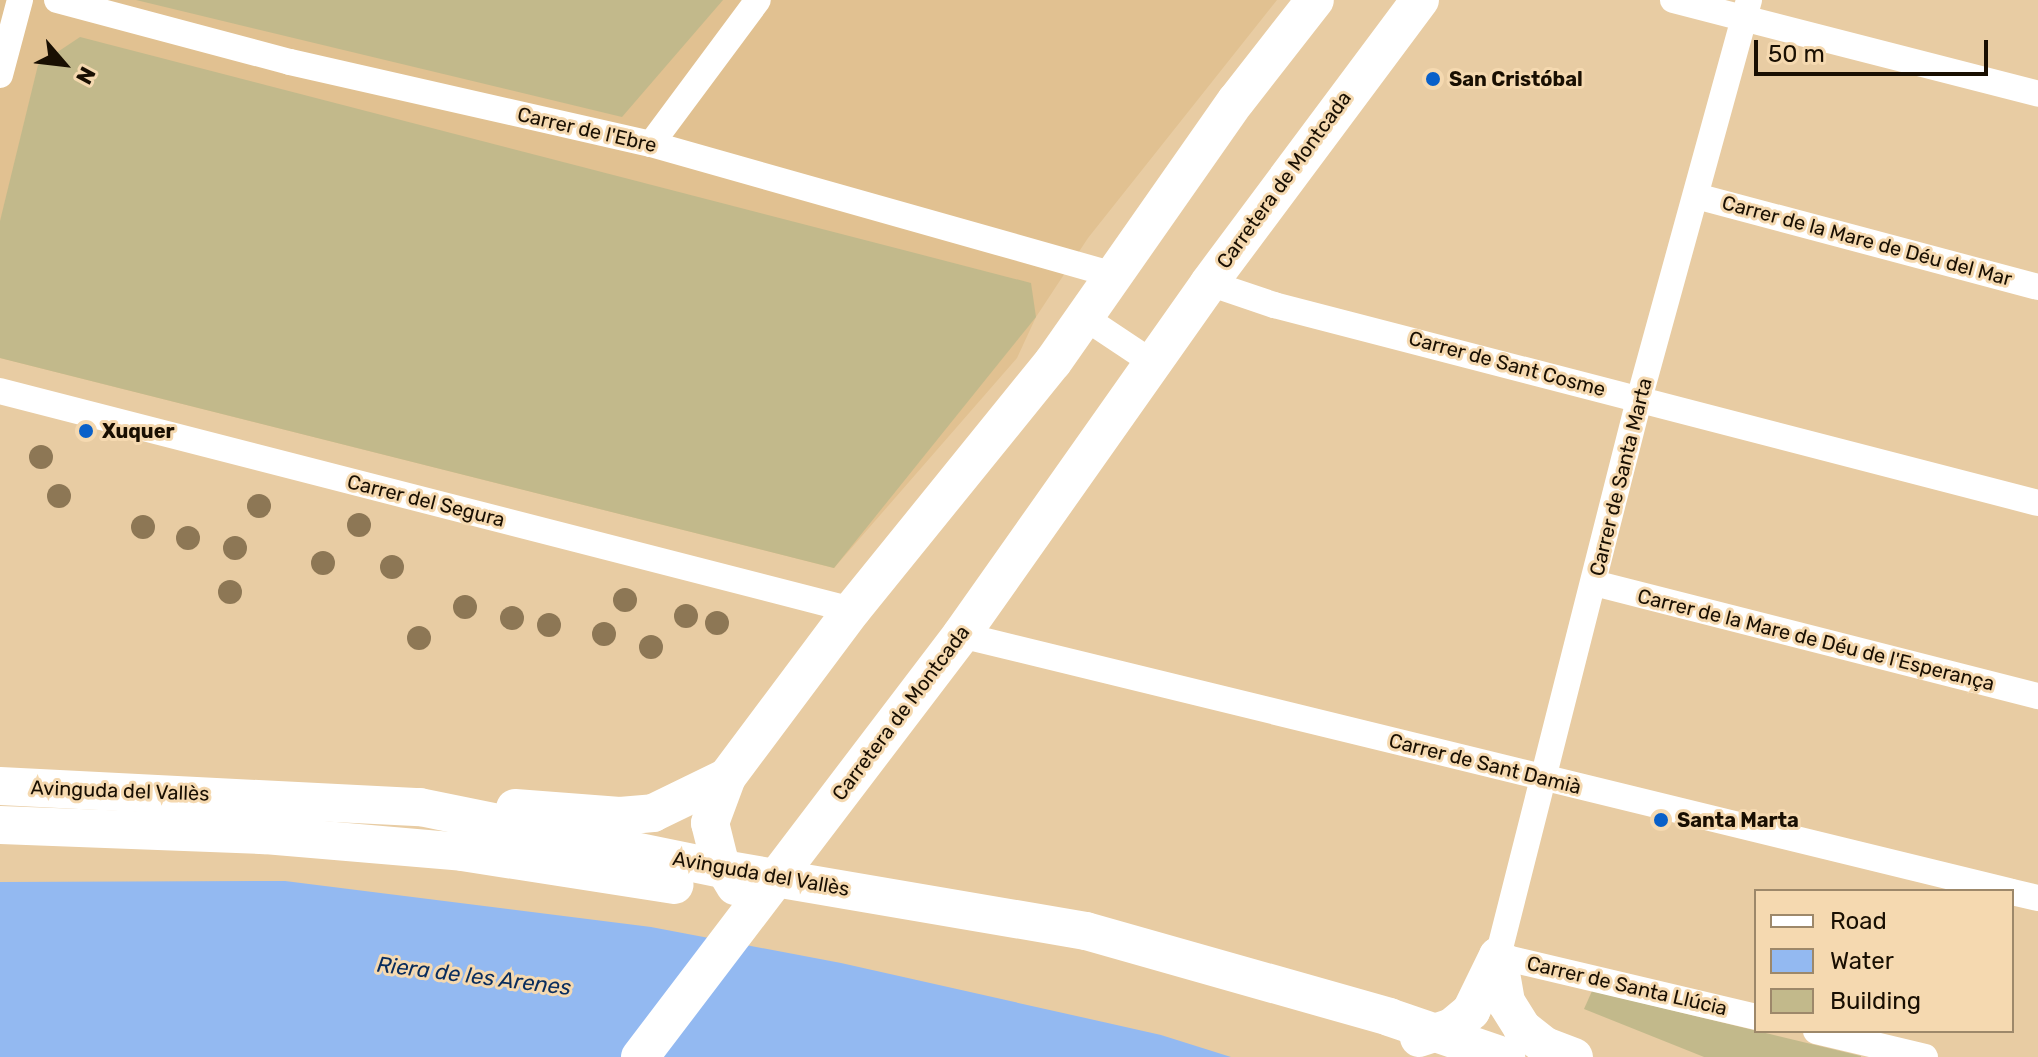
<!DOCTYPE html>
<html>
<head>
<meta charset="utf-8">
<style>
  body { margin:0 }
  #map { position:relative; width:2038px; height:1057px; overflow:hidden; background:#e8cca3; font-family:Rubik,sans-serif }
  div>[style] { position:absolute }
  .built>* { inset:0; background:#e1c191 }
  .water>* { inset:0; background:#93b9f1 }
  .building>* { inset:0; background:#c2b98b }
  .street>* { height:26px; margin:-13px; padding:0 13px; transform-origin:13px; border-radius:13px; background:#fff }
  .secondary>* { height:38px; margin:-19px; padding:0 19px; transform-origin:19px; border-radius:19px; background:#fff }
  .trees>* { width:24px; height:24px; margin:-12px; border-radius:50%; background:#8d7755 }
  .dots>* { width:22px; height:22px; translate:-50% -50%; box-sizing:border-box; border:4px solid #f5d9b0; border-radius:50% }
  span { translate:-50% -50%; white-space:nowrap; text-align:center; line-height:1.15; -webkit-text-stroke:6px #f5d9b0; paint-order:stroke }
  .poi-label { font-size:20px; color:#190f02; font-weight:700 }
  .left { translate:0 -50%; text-align:left }
  .street-label { font-size:20px; color:#190f02 }
  .water-label { font-size:22px; color:#082c5d; font-style:italic }
  .legend { position:absolute; left:1754px; top:889px; width:260px; height:144px; box-sizing:border-box; background:#f5d9b0; border:2px solid #9d886a; margin:0; padding:10px 14px; list-style:none; font-size:24px; color:#190f02 }
  .legend li { display:flex; align-items:center; gap:16px; height:40px }
  .legend b { width:40px; border:2px solid #9d886a }
  .north { position:absolute; left:24px; top:24px; width:80px; height:80px; -webkit-text-stroke:6px #f5d9b0; paint-order:stroke; rotate:118deg; font-size:22px; font-weight:700; line-height:32px; text-align:center; color:#190f02 }
  .north::after { content:''; display:block; margin:auto; width:28px; height:36px; background:#190f02; clip-path:polygon(50% 0,100% 100%,50% 72%,0 100%) }
  .scale { position:absolute; left:1754px; top:40px; width:234px; height:36px; box-sizing:border-box; border:4px solid #190f02; border-top:0; padding-left:10px; font-size:24px; line-height:28px; white-space:nowrap; color:#190f02; -webkit-text-stroke:6px #f5d9b0; paint-order:stroke }
</style>
</head>
<body>
<div id="map">
  <div class="built">
    <i style="clip-path:polygon(0 0,1277px 0,1088px 238px,1036px 317px,1017px 358px,834px 568px,0 358px)"></i>
  </div>
  <div class="water">
    <i style="clip-path:polygon(285px 881px,651px 927px,841px 963px,1161px 1035px,1231px 1057px,0 1057px,0 882px)"></i>
  </div>
  <div class="building">
    <i style="clip-path:polygon(136px 0,723px 0,622px 117px)"></i>
    <i style="clip-path:polygon(80px 37px,1031px 283px,1036px 317px,834px 568px,0 358px,0 221px,38px 65px)"></i>
    <i style="clip-path:polygon(1592px 991px,1861px 1056px,1861px 1057px,1704px 1057px,1584px 1009px)"></i>
  </div>
  <div class="street">
    <i style="left:57px;top:0;width:241px;rotate:14.9deg"></i>
    <i style="left:290px;top:62px;width:370px;rotate:12.8deg"></i>
    <i style="left:651px;top:144px;width:481px;rotate:15.8deg"></i>
    <i style="left:1673px;top:0;width:377px;rotate:14.4deg"></i>
    <i style="left:1749px;top:0;width:415px;rotate:105.4deg"></i>
    <i style="left:1639px;top:400px;width:574px;rotate:104.23deg"></i>
    <i style="left:1498px;top:956px;width:265px;rotate:13.3deg"></i>
    <i style="left:0;top:75px;width:78px;rotate:-75.1deg"></i>
    <i style="left:651px;top:144px;width:179px;rotate:-53.4deg"></i>
    <i style="left:1696px;top:196px;width:354px;rotate:14.9deg"></i>
    <i style="left:1209px;top:283px;width:69px;rotate:18.7deg"></i>
    <i style="left:1274px;top:305px;width:789px;rotate:14.53deg"></i>
    <i style="left:1084px;top:317px;width:83px;rotate:33.7deg"></i>
    <i style="left:0;top:391px;width:880px;rotate:14.42deg"></i>
    <i style="left:1594px;top:583px;width:458px;rotate:14.3deg"></i>
    <i style="left:961px;top:635px;width:1079px;rotate:13.73deg"></i>
    <i style="left:2012px;top:892px;width:27px;rotate:13deg"></i>
    <i style="left:1816px;top:1031px;width:112px;rotate:13.4deg"></i>
  </div>
  <div class="secondary">
    <i style="left:0;top:786px;width:421px;rotate:2.9deg"></i>
    <i style="left:420px;top:807px;width:309px;rotate:11.6deg"></i>
    <i style="left:723px;top:869px;width:368px;rotate:9.7deg"></i>
    <i style="left:1086px;top:931px;width:315px;rotate:15.8deg"></i>
    <i style="left:1389px;top:1017px;width:124px;rotate:18.9deg"></i>
    <i style="left:515px;top:808px;width:105px;rotate:4.4deg"></i>
    <i style="left:620px;top:816px;width:33px;rotate:-5deg"></i>
    <i style="left:653px;top:813px;width:82px;rotate:-25.9deg"></i>
    <i style="left:0;top:825px;width:265px;rotate:2.2deg"></i>
    <i style="left:265px;top:835px;width:198px;rotate:4.9deg"></i>
    <i style="left:462px;top:852px;width:215px;rotate:8.8deg"></i>
    <i style="left:735px;top:886px;width:31px;rotate:-121deg"></i>
    <i style="left:719px;top:859px;width:37px;rotate:-104deg"></i>
    <i style="left:710px;top:823px;width:49px;rotate:-69.7deg"></i>
    <i style="left:727px;top:777px;width:209px;rotate:-53.2deg"></i>
    <i style="left:852px;top:610px;width:319px;rotate:-51deg"></i>
    <i style="left:1053px;top:362px;width:319px;rotate:-55deg"></i>
    <i style="left:1236px;top:101px;width:128px;rotate:-52deg"></i>
    <i style="left:1498px;top:956px;width:47px;rotate:80.1deg"></i>
    <i style="left:1506px;top:1002px;width:31px;rotate:58deg"></i>
    <i style="left:1522px;top:1028px;width:29px;rotate:38deg"></i>
    <i style="left:1545px;top:1046px;width:31px;rotate:21deg"></i>
    <i style="left:1419px;top:1038px;width:35px;rotate:-18deg"></i>
    <i style="left:1452px;top:1027px;width:25px;rotate:-40deg"></i>
    <i style="left:1471px;top:1011px;width:61px;rotate:-63.9deg"></i>
    <i style="left:640px;top:1057px;width:530px;rotate:-52.74deg"></i>
    <i style="left:961px;top:635px;width:431px;rotate:-54.8deg"></i>
    <i style="left:1209px;top:283px;width:353px;rotate:-53.3deg"></i>
  </div>
  <div class="trees">
    <i style="left:41px;top:457px"></i>
    <i style="left:59px;top:496px"></i>
    <i style="left:259px;top:506px"></i>
    <i style="left:359px;top:525px"></i>
    <i style="left:143px;top:527px"></i>
    <i style="left:188px;top:538px"></i>
    <i style="left:235px;top:548px"></i>
    <i style="left:323px;top:563px"></i>
    <i style="left:392px;top:567px"></i>
    <i style="left:230px;top:592px"></i>
    <i style="left:625px;top:600px"></i>
    <i style="left:465px;top:607px"></i>
    <i style="left:686px;top:616px"></i>
    <i style="left:512px;top:618px"></i>
    <i style="left:717px;top:623px"></i>
    <i style="left:549px;top:625px"></i>
    <i style="left:604px;top:634px"></i>
    <i style="left:419px;top:638px"></i>
    <i style="left:651px;top:647px"></i>
  </div>
  <div class="dots">
    <i style="left:1433px;top:79px;background:#0960c9"></i>
    <i style="left:86px;top:431px;background:#0960c9"></i>
    <i style="left:1661px;top:820px;background:#0960c9"></i>
  </div>
  <div class="poi-label">
    <span class="left" style="left:1449px;top:79px">San Cristóbal</span>
    <span class="left" style="left:102px;top:431px">Xuquer</span>
    <span class="left" style="left:1677px;top:820px">Santa Marta</span>
  </div>
  <div class="street-label">
    <span style="left:587px;top:130px;rotate:13deg">Carrer de l'Ebre</span>
    <span style="left:1284px;top:180px;rotate:-54deg">Carretera de Montcada</span>
    <span style="left:1867px;top:241px;rotate:15deg">Carrer de la Mare de Déu del Mar</span>
    <span style="left:1507px;top:364px;rotate:15deg">Carrer de Sant Cosme</span>
    <span style="left:1621px;top:477px;rotate:-76deg">Carrer de Santa Marta</span>
    <span style="left:426px;top:501px;rotate:14deg">Carrer del Segura</span>
    <span style="left:1816px;top:640px;rotate:14deg">Carrer de la Mare de Déu de l'Esperança</span>
    <span style="left:901px;top:713px;rotate:-53deg">Carretera de Montcada</span>
    <span style="left:1485px;top:764px;rotate:14deg">Carrer de Sant Damià</span>
    <span style="left:120px;top:791px;rotate:2deg">Avinguda del Vallès</span>
    <span style="left:761px;top:874px;rotate:10deg">Avinguda del Vallès</span>
    <span style="left:1627px;top:986px;rotate:13deg">Carrer de Santa Llúcia</span>
  </div>
  <div class="water-label">
    <span style="left:474px;top:976px;rotate:7deg">Riera de les Arenes</span>
  </div>
  <ul class="legend">
  <li><b style="height:10px;background:#fff"></b>Road</li>
  <li><b style="height:22px;background:#93b9f1"></b>Water</li>
  <li><b style="height:22px;background:#c2b98b"></b>Building</li>
  </ul>
  <div class="north">N</div>
  <div class="scale">50 m</div>
</div>
</body>
</html>
